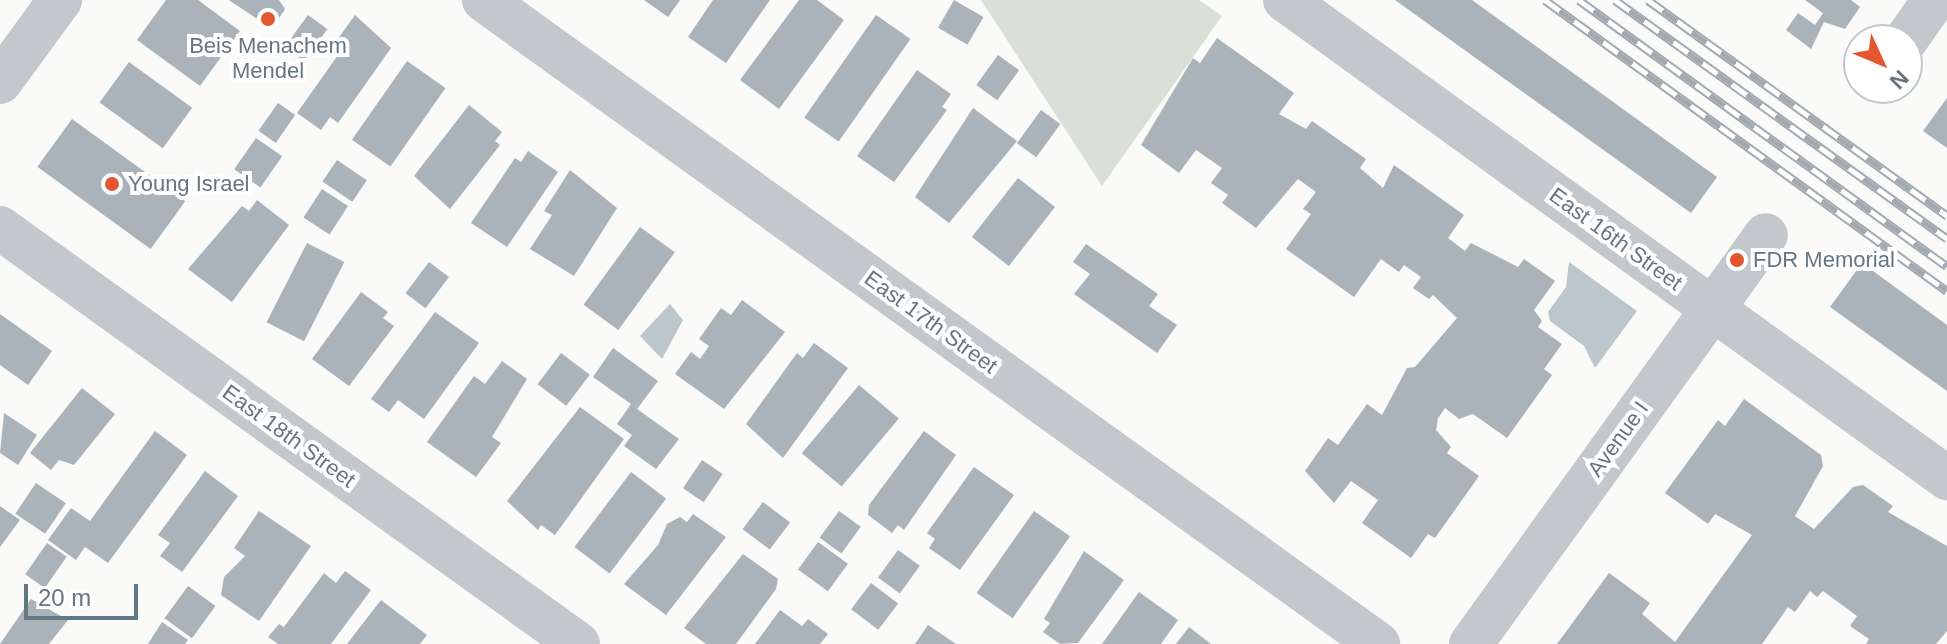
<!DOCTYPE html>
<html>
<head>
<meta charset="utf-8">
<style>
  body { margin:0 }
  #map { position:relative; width:1947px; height:644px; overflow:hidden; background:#fafaf8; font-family:Arial,sans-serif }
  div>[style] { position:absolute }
  .green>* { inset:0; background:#dadfd7 }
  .water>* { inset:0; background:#bbc7cb }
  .building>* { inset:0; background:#aab3b9; transform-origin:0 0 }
  .minor>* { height:44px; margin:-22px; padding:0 22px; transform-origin:22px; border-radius:22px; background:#c3c8cc }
  .rail>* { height:9px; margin-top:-4.5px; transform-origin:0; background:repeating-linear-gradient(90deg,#fff 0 18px,#a2aab0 0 36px); box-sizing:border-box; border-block:2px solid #a2aab0 }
  .dots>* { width:22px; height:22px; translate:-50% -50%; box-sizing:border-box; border:4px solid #fff; border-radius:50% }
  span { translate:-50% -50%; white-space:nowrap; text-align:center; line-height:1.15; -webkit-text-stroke:8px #fff; paint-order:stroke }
  .poi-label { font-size:22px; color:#657683 }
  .left { translate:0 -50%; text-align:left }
  .street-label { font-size:22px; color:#657683 }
  .north { position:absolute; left:1843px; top:24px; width:80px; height:80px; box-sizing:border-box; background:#fff; border:2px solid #c1c8cd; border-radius:50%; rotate:134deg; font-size:22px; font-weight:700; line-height:32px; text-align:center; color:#657683 }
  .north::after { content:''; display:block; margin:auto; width:28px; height:36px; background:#e4572e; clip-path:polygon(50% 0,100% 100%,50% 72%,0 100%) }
  .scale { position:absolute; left:24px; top:584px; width:114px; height:36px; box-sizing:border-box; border:4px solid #657683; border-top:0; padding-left:10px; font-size:24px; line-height:28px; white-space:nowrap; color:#657683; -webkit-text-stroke:6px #fff; paint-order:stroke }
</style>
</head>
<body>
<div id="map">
  <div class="green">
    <i style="clip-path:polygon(981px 0,1199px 0,1222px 16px,1102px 186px)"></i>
  </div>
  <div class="water">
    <i style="clip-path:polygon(1569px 262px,1637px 311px,1595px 368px,1584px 346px,1550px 321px,1548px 312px,1566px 287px)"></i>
    <i style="clip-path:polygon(670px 304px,683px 320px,662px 359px,640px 336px)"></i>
  </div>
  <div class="building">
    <i style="clip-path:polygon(166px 0,198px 0,240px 31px,200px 86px,137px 40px)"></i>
    <i style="clip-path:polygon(229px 0,279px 0,285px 9px,272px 29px)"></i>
    <i style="clip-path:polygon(644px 0,680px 0,668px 17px)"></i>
    <i style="clip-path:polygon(713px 0,770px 0,726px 63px,688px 37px)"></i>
    <i style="clip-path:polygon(799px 0,817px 0,844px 20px,779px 109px,740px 80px)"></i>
    <i style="left:954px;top:0;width:34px;height:32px;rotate:30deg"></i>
    <i style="clip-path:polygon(1395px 0,1472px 0,1717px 177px,1691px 213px)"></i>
    <i style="clip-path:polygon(1805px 0,1851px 0,1860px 7px,1845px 29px,1824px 22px,1811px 49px,1786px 30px,1798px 13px,1815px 25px,1823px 13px)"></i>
    <i style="left:308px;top:15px;width:24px;height:40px;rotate:36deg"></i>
    <i style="clip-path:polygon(355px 15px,391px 48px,338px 123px,330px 117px,321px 130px,297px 113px,338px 55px,330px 50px)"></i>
    <i style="left:876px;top:15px;width:42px;height:125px;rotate:35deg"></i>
    <i style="clip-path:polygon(1217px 38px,1294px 93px,1279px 114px,1306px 129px,1312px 121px,1366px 159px,1360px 168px,1383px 188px,1394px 165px,1464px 215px,1448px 238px,1465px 251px,1471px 243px,1518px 267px,1524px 259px,1555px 281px,1534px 310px,1542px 321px,1538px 327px,1562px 344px,1544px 369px,1552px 375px,1507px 438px,1473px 414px,1459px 419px,1445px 408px,1438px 418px,1436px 430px,1451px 447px,1447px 453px,1479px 476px,1435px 538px,1428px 534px,1411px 558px,1362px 523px,1378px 500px,1351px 481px,1334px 503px,1305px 471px,1328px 438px,1338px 445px,1367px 404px,1382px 415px,1407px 368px,1415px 367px,1457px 318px,1433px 295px,1429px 299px,1413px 288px,1421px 277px,1404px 265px,1399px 272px,1381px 259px,1354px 297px,1286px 249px,1311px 214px,1303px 209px,1316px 192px,1298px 179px,1256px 228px,1222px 203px,1228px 195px,1211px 183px,1222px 168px,1196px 150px,1179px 173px,1141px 145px,1193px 58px,1200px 63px)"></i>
    <i style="left:998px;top:55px;width:26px;height:37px;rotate:36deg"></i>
    <i style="left:407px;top:61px;width:47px;height:96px;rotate:35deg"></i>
    <i style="left:129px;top:62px;width:78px;height:50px;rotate:36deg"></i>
    <i style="clip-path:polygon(917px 70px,951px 94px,942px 107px,947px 110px,894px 182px,857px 156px)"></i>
    <i style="clip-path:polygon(1947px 98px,1947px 148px,1923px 131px)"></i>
    <i style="left:278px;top:103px;width:21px;height:34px;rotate:35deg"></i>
    <i style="clip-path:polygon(469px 105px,502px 132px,495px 141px,500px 145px,450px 209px,414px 176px)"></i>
    <i style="clip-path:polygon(973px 108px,1017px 141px,949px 223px,915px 197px)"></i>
    <i style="left:1041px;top:110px;width:24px;height:41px;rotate:36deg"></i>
    <i style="left:72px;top:119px;width:140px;height:59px;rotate:36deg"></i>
    <i style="left:256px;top:138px;width:32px;height:38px;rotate:35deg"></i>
    <i style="clip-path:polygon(528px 151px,558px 172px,507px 247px,471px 223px,515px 158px,521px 162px)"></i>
    <i style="left:337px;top:160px;width:36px;height:26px;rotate:34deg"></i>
    <i style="clip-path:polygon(570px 170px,617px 208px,574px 276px,530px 249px,552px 215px,544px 211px)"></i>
    <i style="left:1018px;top:178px;width:47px;height:75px;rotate:38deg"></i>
    <i style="left:322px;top:189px;width:31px;height:34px;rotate:33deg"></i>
    <i style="clip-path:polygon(257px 200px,289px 225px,232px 302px,188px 269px,242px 206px,249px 211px)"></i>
    <i style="left:640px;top:227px;width:43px;height:96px;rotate:36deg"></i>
    <i style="left:307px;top:243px;width:42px;height:89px;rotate:27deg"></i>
    <i style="clip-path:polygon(1086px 244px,1158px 294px,1149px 306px,1177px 325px,1157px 353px,1074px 294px,1090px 274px,1073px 262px)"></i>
    <i style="left:429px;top:262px;width:25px;height:39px;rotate:37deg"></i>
    <i style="clip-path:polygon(1862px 263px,1947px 325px,1947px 391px,1830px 307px)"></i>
    <i style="clip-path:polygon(361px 292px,388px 312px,383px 318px,394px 326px,349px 386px,312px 359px)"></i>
    <i style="clip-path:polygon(742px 300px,785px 332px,724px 409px,675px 374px,691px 352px,700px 359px,709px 346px,699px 339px,721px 308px,731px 315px)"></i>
    <i style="clip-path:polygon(435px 312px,479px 343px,424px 419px,398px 400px,389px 412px,371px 399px)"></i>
    <i style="clip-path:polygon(0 314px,52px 351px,28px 385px,0 365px)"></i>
    <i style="clip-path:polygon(814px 343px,848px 368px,783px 458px,746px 424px,797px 353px,803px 358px)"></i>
    <i style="clip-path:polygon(613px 348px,658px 381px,637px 409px,679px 439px,656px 469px,624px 446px,632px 435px,617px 424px,631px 404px,593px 377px)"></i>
    <i style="left:561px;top:353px;width:36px;height:39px;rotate:37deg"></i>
    <i style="clip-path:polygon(502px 361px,527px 379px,492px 437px,501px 443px,476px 477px,427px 442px,474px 376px,485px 384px)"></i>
    <i style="left:859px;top:385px;width:52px;height:89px;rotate:40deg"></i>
    <i style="clip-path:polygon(82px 388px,115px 414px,74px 465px,59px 460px,51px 470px,30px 453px)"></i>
    <i style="clip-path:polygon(1744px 399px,1821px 455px,1823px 466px,1795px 516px,1814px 529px,1853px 487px,1863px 485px,1893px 506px,1888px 512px,1947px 546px,1947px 631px,1936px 644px,1866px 644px,1869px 639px,1850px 626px,1857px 616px,1823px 591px,1817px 597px,1810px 591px,1795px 612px,1788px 607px,1762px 644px,1557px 644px,1609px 573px,1650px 603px,1642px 614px,1675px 642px,1752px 535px,1715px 514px,1708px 524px,1665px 493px,1718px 420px,1725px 426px)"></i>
    <i style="clip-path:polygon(580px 407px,624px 439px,555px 535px,541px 525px,538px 530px,507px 501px)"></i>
    <i style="clip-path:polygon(4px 413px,37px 435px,18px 465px,0 453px)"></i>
    <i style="clip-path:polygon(155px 431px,187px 455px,108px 563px,85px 547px,76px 560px,48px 540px,71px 508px,90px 521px)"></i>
    <i style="clip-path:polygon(924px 431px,956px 455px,904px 530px,898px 525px,892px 533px,868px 515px,869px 505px)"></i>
    <i style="left:702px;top:460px;width:25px;height:34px;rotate:34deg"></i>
    <i style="clip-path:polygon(974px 467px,1014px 495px,960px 570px,929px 548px,935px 539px,927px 533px)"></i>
    <i style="clip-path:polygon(205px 471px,238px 496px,182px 572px,160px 556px,170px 543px,158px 535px)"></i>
    <i style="left:631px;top:472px;width:44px;height:94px;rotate:37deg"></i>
    <i style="left:36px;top:483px;width:36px;height:37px;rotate:34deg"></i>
    <i style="left:763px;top:502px;width:34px;height:34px;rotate:37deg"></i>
    <i style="clip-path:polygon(0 506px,20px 520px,0 547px)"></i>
    <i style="clip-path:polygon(259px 511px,311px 546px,259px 621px,221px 595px,224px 577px,245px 556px,234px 548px)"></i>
    <i style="left:839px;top:511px;width:27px;height:33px;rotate:36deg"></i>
    <i style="left:1034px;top:511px;width:44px;height:100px;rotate:35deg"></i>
    <i style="clip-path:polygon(693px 514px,726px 537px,666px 615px,624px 584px,658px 545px,667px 524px,680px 517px,687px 522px)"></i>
    <i style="left:818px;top:542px;width:37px;height:34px;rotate:36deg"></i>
    <i style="left:47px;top:543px;width:24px;height:38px;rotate:35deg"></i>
    <i style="left:898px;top:550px;width:27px;height:34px;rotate:36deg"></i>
    <i style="clip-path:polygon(1084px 551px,1124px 580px,1078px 643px,1060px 644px,1043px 632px,1050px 623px,1044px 619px)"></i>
    <i style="clip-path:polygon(743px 554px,778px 579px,776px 589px,736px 644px,706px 644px,684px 628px)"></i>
    <i style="clip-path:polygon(345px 571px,371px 590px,331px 644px,278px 644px,268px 637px,279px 624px,284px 627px,324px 573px,336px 583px)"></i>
    <i style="left:871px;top:583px;width:34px;height:33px;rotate:37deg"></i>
    <i style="left:188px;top:586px;width:34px;height:40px;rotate:36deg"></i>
    <i style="clip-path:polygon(1139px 592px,1178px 620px,1161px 644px,1102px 644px)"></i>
    <i style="clip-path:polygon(31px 599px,68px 620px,49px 644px,0 644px)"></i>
    <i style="clip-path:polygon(381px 600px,427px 635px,420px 644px,347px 644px)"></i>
    <i style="clip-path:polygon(780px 610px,802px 626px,808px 619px,828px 634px,820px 644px,755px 644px)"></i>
    <i style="clip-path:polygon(162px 622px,188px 640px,185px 644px,148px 644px)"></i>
    <i style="clip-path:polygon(928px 625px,956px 644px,915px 644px)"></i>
    <i style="clip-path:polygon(1189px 627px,1211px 644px,1176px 644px)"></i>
  </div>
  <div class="minor">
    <i style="left:484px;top:0;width:1102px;rotate:35.77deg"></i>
    <i style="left:1285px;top:0;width:817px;rotate:35.83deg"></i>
    <i style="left:1906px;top:40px;width:49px;rotate:-55deg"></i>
    <i style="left:0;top:82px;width:102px;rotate:-53.8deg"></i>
    <i style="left:0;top:228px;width:712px;rotate:35.74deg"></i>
    <i style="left:1471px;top:644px;width:504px;rotate:-54.2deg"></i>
  </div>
  <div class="rail">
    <i style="left:1545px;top:0;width:496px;rotate:35.9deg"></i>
    <i style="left:1579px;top:0;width:454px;rotate:35.9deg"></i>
    <i style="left:1615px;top:0;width:409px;rotate:35.7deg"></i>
    <i style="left:1648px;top:0;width:369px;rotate:35.8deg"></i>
  </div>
  <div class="dots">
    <i style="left:268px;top:19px;background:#e4572e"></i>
    <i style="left:112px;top:184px;background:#e4572e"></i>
    <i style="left:1737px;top:260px;background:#e4572e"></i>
  </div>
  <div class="poi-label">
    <span style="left:268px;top:58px">Beis Menachem<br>Mendel</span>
    <span class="left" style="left:128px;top:184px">Young Israel</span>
    <span class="left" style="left:1753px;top:260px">FDR Memorial</span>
  </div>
  <div class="street-label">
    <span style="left:1616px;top:239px;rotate:36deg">East 16th Street</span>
    <span style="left:931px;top:322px;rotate:36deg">East 17th Street</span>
    <span style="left:289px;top:436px;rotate:36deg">East 18th Street</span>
    <span style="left:1618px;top:439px;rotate:-54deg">Avenue I</span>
  </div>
  <div class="north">N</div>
  <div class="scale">20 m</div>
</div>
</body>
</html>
